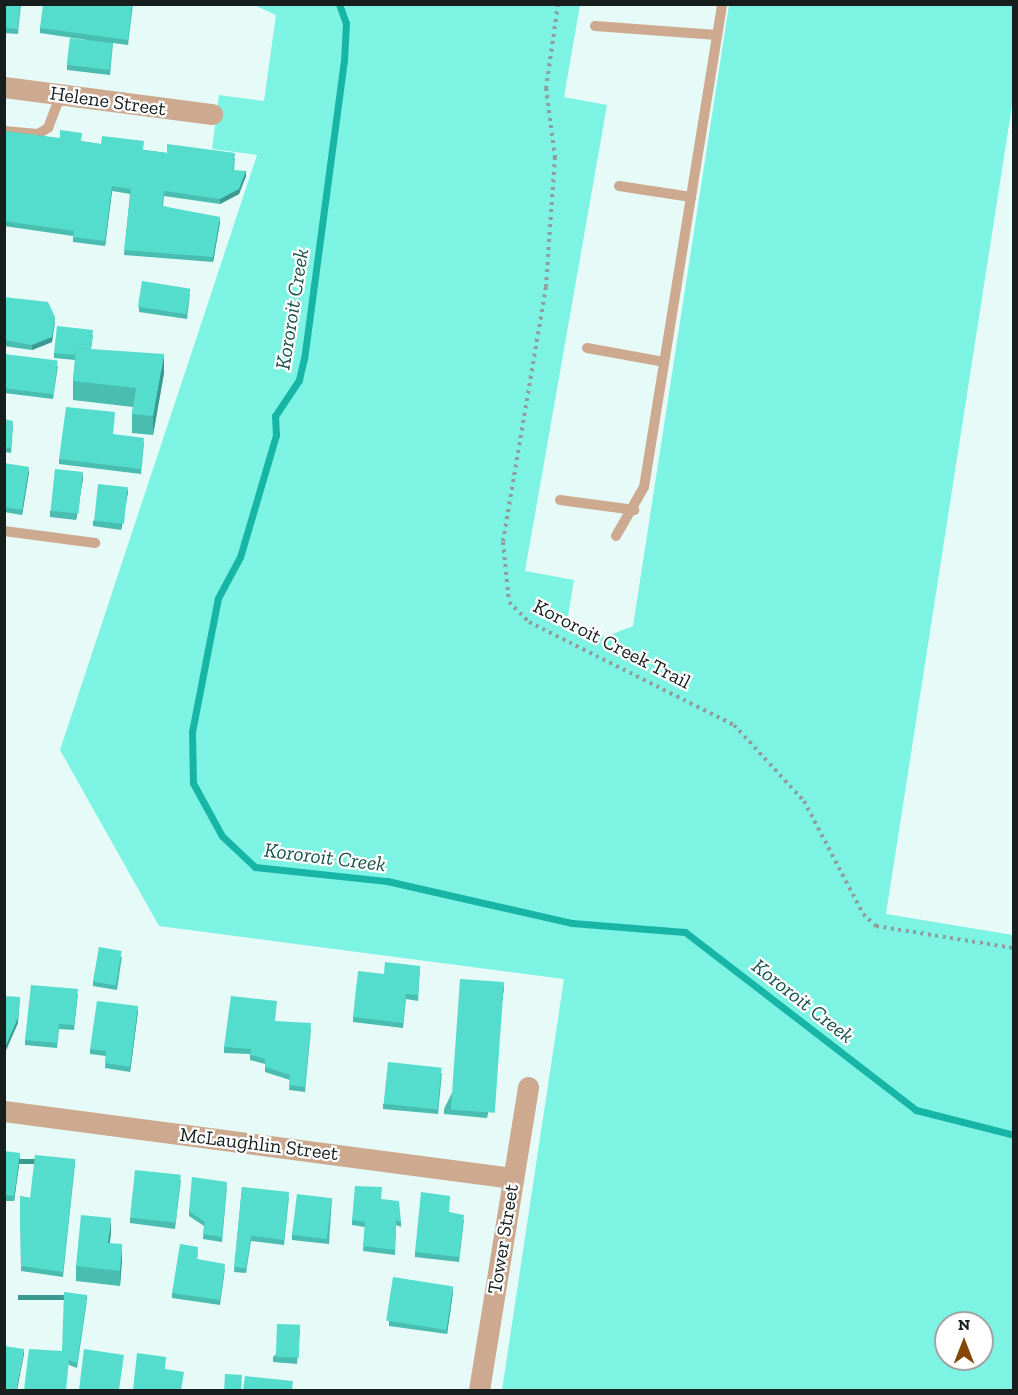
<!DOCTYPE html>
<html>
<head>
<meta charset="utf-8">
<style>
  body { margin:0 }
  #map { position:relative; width:1018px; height:1395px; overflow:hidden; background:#e6faf7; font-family:"Zilla Slab",serif }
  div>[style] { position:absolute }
  .green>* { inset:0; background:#7df3e4 }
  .stream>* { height:7px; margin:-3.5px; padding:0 3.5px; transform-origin:3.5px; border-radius:3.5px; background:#17b5a6 }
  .path>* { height:4px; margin-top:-2px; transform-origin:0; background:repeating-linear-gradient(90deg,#8f9e9c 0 3px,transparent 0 7.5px) }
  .lane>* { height:10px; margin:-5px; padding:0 5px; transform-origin:5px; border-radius:5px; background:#cca98f }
  .street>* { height:21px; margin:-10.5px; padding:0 10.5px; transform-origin:10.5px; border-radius:10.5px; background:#cca98f }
  .wall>* { inset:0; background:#48bdb0 }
  .shaded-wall>* { inset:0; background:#3b9a90; transform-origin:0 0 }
  .building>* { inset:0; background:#54dccd; transform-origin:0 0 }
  span { translate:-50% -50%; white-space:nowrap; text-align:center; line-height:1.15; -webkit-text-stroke:4.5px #fff; paint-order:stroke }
  .street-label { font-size:20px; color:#171f1e }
  .water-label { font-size:21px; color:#19534c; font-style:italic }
  .frame { position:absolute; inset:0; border:6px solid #171f1e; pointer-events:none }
  .north { position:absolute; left:934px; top:1311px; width:60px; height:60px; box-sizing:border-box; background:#fff; border:2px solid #a2a5a5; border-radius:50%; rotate:0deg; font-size:16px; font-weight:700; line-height:24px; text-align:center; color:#171f1e }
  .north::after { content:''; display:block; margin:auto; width:21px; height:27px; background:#854706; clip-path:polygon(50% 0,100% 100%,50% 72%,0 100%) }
</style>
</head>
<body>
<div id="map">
  <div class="green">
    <i style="clip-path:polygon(evenodd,254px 5px,580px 5px,564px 97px,607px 105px,525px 571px,574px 580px,567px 622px,605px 637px,633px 626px,729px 5px,1013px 5px,1013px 99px,886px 914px,1013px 935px,1013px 1390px,502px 1390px,564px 979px,159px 926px,60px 750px,257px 155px,212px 149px,219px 95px,264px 101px,276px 15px,254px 5px,946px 1323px,982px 1323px,982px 1359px,946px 1359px,946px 1323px)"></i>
  </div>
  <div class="stream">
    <i style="left:339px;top:4px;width:20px;rotate:70deg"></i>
    <i style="left:346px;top:23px;width:37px;rotate:93deg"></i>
    <i style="left:344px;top:60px;width:301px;rotate:97.6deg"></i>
    <i style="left:304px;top:358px;width:23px;rotate:103deg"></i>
    <i style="left:299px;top:380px;width:43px;rotate:123.7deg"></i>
    <i style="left:275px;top:416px;width:19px;rotate:87deg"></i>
    <i style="left:276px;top:435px;width:127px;rotate:106.4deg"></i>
    <i style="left:240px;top:557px;width:47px;rotate:118.2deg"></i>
    <i style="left:218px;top:598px;width:136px;rotate:101deg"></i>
    <i style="left:192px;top:732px;width:51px;rotate:88.9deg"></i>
    <i style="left:193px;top:783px;width:60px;rotate:61.3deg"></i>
    <i style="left:222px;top:836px;width:45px;rotate:43.2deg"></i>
    <i style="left:255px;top:867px;width:133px;rotate:6.1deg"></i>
    <i style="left:387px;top:881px;width:190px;rotate:12.8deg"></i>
    <i style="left:572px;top:923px;width:113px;rotate:4.6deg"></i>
    <i style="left:685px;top:932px;width:292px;rotate:37.6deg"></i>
    <i style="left:916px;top:1110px;width:101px;rotate:14.3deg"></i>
  </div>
  <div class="path">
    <i style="left:558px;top:4px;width:85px;rotate:98.1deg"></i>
    <i style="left:546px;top:88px;width:70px;rotate:82.6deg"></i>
    <i style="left:555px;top:157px;width:130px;rotate:94deg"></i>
    <i style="left:546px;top:287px;width:259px;rotate:99.6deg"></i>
    <i style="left:503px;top:542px;width:60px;rotate:84.3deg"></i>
    <i style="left:509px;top:602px;width:28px;rotate:45deg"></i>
    <i style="left:529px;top:622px;width:229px;rotate:26.7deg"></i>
    <i style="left:734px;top:725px;width:103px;rotate:47.4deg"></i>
    <i style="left:804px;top:801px;width:127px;rotate:62.4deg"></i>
    <i style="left:863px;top:914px;width:18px;rotate:43deg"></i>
    <i style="left:876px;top:926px;width:140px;rotate:9.1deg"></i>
  </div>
  <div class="lane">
    <i style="left:595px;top:26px;width:122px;rotate:4.2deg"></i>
    <i style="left:4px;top:131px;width:34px;rotate:5deg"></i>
    <i style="left:38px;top:134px;width:12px;rotate:-31deg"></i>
    <i style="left:48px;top:128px;width:36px;rotate:-69deg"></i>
    <i style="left:619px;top:186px;width:73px;rotate:8.7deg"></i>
    <i style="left:587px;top:348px;width:78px;rotate:10.3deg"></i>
    <i style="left:560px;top:500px;width:75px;rotate:7.7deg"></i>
    <i style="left:4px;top:531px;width:92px;rotate:7.5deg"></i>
    <i style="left:616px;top:536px;width:56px;rotate:-60.3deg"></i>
    <i style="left:644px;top:487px;width:489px;rotate:-80.8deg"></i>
  </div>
  <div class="street">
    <i style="left:4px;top:87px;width:210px;rotate:7.4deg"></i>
    <i style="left:4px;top:1111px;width:513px;rotate:7.5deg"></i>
    <i style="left:479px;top:1390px;width:307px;rotate:-80.8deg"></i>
  </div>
  <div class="wall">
    <i style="clip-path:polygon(4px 4px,21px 4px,18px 34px,4px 33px)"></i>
    <i style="clip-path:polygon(133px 4px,128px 45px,113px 43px,110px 75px,67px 70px,67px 65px,87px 40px,40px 33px,40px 28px)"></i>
    <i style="clip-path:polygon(4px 131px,167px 153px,235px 158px,234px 170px,246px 176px,239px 194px,220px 204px,164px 196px,163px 206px,220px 222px,213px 262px,124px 255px,130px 194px,112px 191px,105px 246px,73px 242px,73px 236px,4px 226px)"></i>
    <i style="clip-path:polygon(190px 294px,187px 319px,139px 312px,139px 307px)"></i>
    <i style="clip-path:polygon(4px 297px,55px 322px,52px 342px,32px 350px,4px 346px)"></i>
    <i style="clip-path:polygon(93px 335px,91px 349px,164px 373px,153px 435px,132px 433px,132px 414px,133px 407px,73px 400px,73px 381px,75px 360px,54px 358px,54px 353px)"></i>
    <i style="clip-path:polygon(4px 354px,58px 366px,53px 399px,4px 393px)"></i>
    <i style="clip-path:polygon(4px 419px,13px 426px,11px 453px,4px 452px)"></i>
    <i style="clip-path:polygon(144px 443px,141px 474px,59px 464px,59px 459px)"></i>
    <i style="clip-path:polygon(4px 463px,29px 472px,22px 515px,4px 512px)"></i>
    <i style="clip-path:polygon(83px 478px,76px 520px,50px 517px,50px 511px)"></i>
    <i style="clip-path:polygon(128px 492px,121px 530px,93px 526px,93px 521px)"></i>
    <i style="clip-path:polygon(122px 956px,117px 990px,93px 986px,93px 981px)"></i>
    <i style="clip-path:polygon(420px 966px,418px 1001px,406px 999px,403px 1028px,353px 1022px,353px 1017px,384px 974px)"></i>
    <i style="clip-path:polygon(504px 987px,487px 1118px,444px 1114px,444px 1109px)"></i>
    <i style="clip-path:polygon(78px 994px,74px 1030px,59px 1029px,57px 1048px,25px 1045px,25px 1040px)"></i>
    <i style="clip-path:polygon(138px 1011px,130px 1072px,105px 1068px,106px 1056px,90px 1054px,90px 1049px)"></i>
    <i style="clip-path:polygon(276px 1021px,311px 1029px,305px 1092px,289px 1090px,290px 1080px,265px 1072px,265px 1064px,250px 1060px,250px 1054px,224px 1053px,224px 1047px)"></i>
    <i style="clip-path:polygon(442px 1073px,438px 1114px,383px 1109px,383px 1104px)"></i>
    <i style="clip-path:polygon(4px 1151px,20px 1158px,14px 1201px,4px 1201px)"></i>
    <i style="clip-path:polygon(75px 1164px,63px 1277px,21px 1271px,20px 1196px,30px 1198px)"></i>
    <i style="clip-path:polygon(181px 1180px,175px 1229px,130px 1223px,130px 1218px)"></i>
    <i style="clip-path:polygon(227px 1187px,222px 1242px,203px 1239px,204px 1226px,189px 1216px,189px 1211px)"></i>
    <i style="clip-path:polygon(242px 1187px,289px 1197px,284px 1245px,251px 1241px,246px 1273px,234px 1272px)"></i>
    <i style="clip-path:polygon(332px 1198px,329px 1244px,292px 1240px,292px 1235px)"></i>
    <i style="clip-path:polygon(382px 1199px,401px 1222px,401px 1227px,396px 1225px,395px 1255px,363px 1251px,365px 1227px,352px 1225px,352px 1220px)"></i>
    <i style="clip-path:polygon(449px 1212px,464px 1220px,459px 1262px,415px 1257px,415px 1252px)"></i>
    <i style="clip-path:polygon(111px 1233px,109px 1243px,122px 1259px,120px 1286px,76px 1281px,76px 1266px)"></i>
    <i style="clip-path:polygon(198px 1252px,197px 1259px,225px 1269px,220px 1305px,172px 1298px,172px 1293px)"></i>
    <i style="clip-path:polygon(453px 1292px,447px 1334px,389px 1326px,389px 1321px)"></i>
    <i style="clip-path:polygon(87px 1300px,77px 1368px,69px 1365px,62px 1351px)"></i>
    <i style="clip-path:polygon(300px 1330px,297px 1364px,273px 1362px,273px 1357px)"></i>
  </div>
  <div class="shaded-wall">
    <i style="clip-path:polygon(246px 171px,246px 176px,239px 194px,220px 204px,220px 199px)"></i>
    <i style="clip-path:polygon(112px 186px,112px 191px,105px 246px,105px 241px)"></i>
    <i style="clip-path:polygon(220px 217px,220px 222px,213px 262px,213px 257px)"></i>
    <i style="clip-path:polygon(55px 317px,52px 342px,32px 350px,32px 345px)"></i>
    <i style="clip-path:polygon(164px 354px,164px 373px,153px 435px,153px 416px)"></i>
    <i style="clip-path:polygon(29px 467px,29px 472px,22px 515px,22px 510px)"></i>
    <i style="clip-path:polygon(83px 472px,83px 478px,76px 520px,76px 515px)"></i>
    <i style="clip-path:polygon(128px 487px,128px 492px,121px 530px,121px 525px)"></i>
    <i style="clip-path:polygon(504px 982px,504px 987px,487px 1118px,487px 1112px)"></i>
    <i style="clip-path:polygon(20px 997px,18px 1023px,4px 1055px,4px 1050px)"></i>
    <i style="clip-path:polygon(138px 1006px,138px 1011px,130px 1072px,130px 1067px)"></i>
    <i style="clip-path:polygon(20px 1153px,20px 1158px,14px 1201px,14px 1196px)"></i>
    <i style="left:75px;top:1159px;width:5px;height:114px;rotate:90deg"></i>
    <i style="clip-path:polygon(111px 1218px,111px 1233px,108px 1258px,108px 1243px)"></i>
    <i style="clip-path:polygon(122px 1244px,122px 1259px,120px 1286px,120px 1271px)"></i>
    <i style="clip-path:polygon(453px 1287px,453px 1292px,447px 1334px,447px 1329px)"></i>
    <i style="left:87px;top:1295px;width:5px;height:69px;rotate:90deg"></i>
    <i style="clip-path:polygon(24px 1349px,24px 1354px,17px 1390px,16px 1390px)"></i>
  </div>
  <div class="building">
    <i style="clip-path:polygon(4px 4px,20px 4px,18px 29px,4px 28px)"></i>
    <i style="clip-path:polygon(43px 4px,132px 4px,128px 40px,40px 28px)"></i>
    <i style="left:70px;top:38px;width:43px;height:27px;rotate:7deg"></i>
    <i style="clip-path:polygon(60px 130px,82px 133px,81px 141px,101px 144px,102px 136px,144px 141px,143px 150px,167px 153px,167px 144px,235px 153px,233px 170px,246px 171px,239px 189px,220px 199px,164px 191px,162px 206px,220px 217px,213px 257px,124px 250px,131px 189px,112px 186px,105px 241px,73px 237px,74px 231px,4px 221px,4px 131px,60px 138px)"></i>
    <i style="left:142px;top:281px;width:49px;height:26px;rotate:9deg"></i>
    <i style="clip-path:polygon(4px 297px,48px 302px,55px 317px,52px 337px,32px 345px,4px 340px)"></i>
    <i style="clip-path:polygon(57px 326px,93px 330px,91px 349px,76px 348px,75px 355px,54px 353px)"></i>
    <i style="clip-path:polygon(76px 348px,164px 354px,153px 416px,132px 414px,136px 388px,73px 381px)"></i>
    <i style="left:4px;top:354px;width:54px;height:34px;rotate:7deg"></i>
    <i style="clip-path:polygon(66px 407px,115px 412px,113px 434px,144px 438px,141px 469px,59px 459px)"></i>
    <i style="clip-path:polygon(4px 419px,13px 421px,11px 448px,4px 447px)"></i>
    <i style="clip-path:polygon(4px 463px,29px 467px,22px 510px,4px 507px)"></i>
    <i style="left:55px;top:469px;width:28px;height:42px;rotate:6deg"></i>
    <i style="left:98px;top:484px;width:30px;height:37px;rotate:6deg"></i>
    <i style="left:99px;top:947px;width:23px;height:35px;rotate:10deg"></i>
    <i style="clip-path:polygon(385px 962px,420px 966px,418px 995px,406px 994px,403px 1023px,353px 1017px,358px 971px,384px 974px)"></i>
    <i style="left:460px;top:979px;width:44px;height:131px;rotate:4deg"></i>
    <i style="clip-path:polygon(31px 985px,78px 989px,74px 1025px,59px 1024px,57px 1043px,25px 1040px)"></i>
    <i style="clip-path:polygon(4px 996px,20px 997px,18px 1018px,4px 1050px)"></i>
    <i style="clip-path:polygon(231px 996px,277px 1001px,275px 1021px,311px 1023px,305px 1087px,289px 1085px,290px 1075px,265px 1067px,265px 1059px,250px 1055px,251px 1049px,224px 1047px)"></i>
    <i style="clip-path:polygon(97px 1001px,138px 1006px,130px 1067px,105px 1063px,106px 1051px,90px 1049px)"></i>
    <i style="left:388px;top:1062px;width:54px;height:42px;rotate:6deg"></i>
    <i style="clip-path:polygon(4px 1151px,20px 1153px,14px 1196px,4px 1195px)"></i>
    <i style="clip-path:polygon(35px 1155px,75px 1159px,63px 1272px,21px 1266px,20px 1196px,30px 1198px)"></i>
    <i style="left:135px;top:1170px;width:46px;height:48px;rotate:6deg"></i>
    <i style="clip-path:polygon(192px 1177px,227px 1182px,222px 1237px,203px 1234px,205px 1222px,189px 1211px)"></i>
    <i style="clip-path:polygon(355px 1186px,382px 1187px,381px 1199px,399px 1201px,401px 1222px,396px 1220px,395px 1250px,363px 1246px,365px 1222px,352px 1220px)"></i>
    <i style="clip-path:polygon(242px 1187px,289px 1192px,284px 1240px,251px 1236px,246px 1268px,234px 1267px)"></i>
    <i style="clip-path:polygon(421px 1192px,450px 1196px,449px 1212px,464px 1215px,459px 1257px,415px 1252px)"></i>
    <i style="left:297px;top:1194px;width:35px;height:41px;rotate:7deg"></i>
    <i style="clip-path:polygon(81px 1215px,111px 1218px,108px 1243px,122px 1244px,120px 1271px,76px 1266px)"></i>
    <i style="clip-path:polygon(180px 1244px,198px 1247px,197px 1259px,225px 1264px,220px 1300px,172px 1293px)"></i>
    <i style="left:393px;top:1277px;width:61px;height:44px;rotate:9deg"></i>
    <i style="clip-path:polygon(64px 1292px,87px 1295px,77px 1363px,69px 1360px,66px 1390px,24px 1390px,29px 1349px,62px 1351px)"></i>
    <i style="left:277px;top:1324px;width:23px;height:33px;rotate:2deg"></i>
    <i style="clip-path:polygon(4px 1346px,24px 1349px,16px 1390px,4px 1390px)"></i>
    <i style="clip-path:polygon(84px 1349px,124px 1355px,119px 1390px,79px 1390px)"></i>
    <i style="clip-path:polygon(137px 1353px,166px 1357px,165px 1369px,184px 1372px,181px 1390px,133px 1390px)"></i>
    <i style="left:225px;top:1374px;width:17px;height:16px;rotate:3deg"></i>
    <i style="clip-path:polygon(245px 1376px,293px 1381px,292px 1390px,243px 1390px)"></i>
  </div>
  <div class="street-label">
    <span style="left:108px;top:101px;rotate:8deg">Helene Street</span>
    <span style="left:612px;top:644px;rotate:27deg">Kororoit Creek Trail</span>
    <span style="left:259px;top:1144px;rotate:7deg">McLaughlin Street</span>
    <span style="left:503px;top:1239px;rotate:-81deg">Tower Street</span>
  </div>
  <div class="water-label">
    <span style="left:292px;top:309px;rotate:-81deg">Kororoit Creek</span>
    <span style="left:325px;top:857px;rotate:7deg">Kororoit Creek</span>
    <span style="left:803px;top:1001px;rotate:38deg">Kororoit Creek</span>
  </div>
  <div class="frame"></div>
  <div class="north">N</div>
</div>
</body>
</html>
